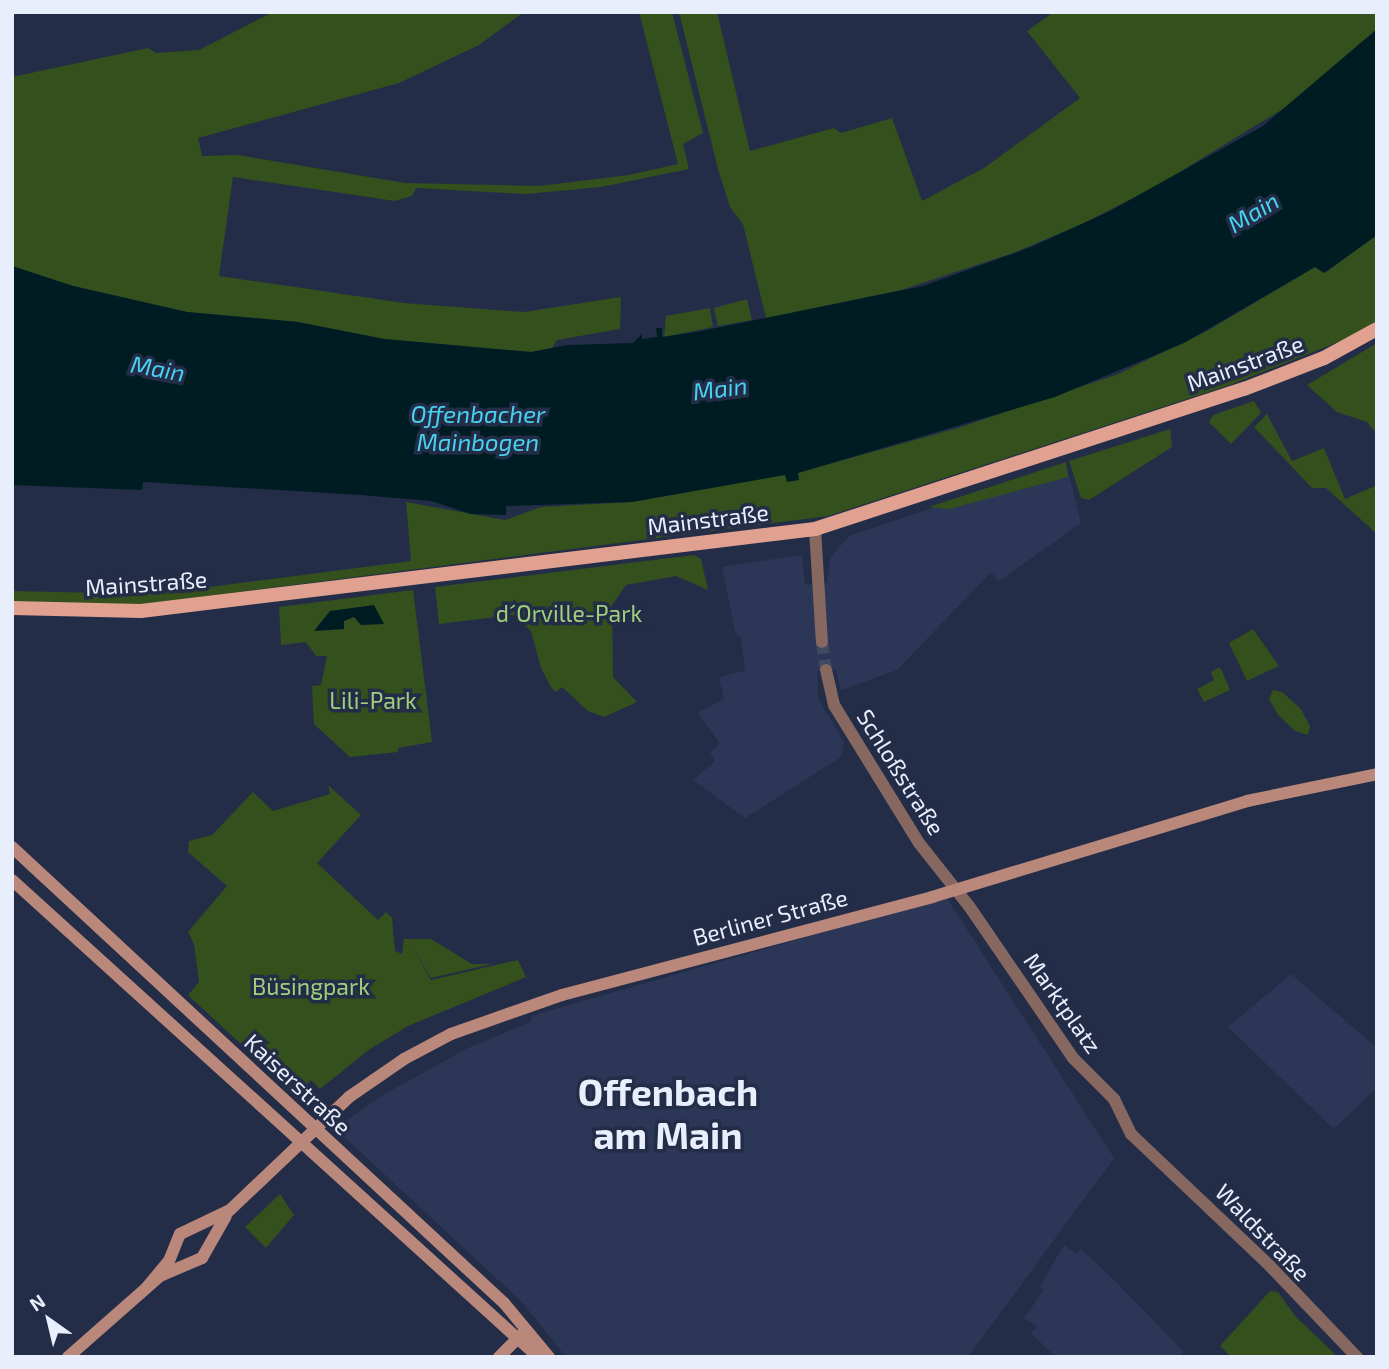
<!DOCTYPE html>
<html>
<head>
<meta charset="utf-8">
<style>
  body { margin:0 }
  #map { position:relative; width:1389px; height:1369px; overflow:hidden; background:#242d48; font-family:"Exo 2",sans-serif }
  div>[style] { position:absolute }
  .built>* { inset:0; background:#2c3757 }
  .green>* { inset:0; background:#34501c }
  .water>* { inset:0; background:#001c23 }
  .tertiary-tunnel>* { height:12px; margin-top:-6px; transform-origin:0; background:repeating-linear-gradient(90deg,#424a63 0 12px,transparent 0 18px) }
  .tertiary>* { height:12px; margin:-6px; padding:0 6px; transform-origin:6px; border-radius:6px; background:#876860 }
  .secondary>* { height:12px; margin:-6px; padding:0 6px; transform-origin:6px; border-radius:6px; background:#b9887b }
  .primary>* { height:14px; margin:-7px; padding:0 7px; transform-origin:7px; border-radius:7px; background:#e0a190 }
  span { translate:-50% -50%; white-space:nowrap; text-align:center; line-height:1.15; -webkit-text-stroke:7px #242d48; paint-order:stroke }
  .street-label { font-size:23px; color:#e9eefd }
  .park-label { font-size:23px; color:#a1d07c }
  .water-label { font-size:24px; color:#47d2f0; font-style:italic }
  .town-label { font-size:37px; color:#e9eefd; font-weight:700 }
  .frame { position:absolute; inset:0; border:14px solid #e9eefd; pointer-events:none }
  .north { position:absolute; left:14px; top:1285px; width:70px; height:70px; -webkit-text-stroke:5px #242d48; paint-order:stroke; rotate:326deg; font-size:19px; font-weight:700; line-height:28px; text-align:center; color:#e9eefd }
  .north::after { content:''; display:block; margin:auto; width:24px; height:32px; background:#e9eefd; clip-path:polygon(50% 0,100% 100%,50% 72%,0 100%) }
</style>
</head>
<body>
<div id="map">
  <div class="built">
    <i style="clip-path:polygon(1066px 463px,1081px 523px,999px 581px,991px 572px,897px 670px,841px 690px,836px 670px,817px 671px,818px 699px,844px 742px,841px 757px,745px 818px,693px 780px,715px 761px,710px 752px,720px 744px,698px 713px,724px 699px,719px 677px,745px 671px,741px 637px,736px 635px,722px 567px,802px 555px,805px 585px,827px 583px,831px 557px,849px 536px)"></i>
    <i style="clip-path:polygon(946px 897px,1114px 1158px,968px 1357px,566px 1357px,523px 1303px,339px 1132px,340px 1125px,383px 1095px,468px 1048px,531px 1022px,531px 1016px)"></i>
    <i style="clip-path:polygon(1291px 974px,1377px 1048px,1377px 1087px,1334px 1129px,1228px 1027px)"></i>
    <i style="clip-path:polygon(1064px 1245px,1076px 1254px,1081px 1249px,1113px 1279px,1184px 1352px,1180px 1357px,1056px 1357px,1031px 1333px,1037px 1326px,1024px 1318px,1044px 1290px,1040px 1286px)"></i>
  </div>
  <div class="green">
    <i style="clip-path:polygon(273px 12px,524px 12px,479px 45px,399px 83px,198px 138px,202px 156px,238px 155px,405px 183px,539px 186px,629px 175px,678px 164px,639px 12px,672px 12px,703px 133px,683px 144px,689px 169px,601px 187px,526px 194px,416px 188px,412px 196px,395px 201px,233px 177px,219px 276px,404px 303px,524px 312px,621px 297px,620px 329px,557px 340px,552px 348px,531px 352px,384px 339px,298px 322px,187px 312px,73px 286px,12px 266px,12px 77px,148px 48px,156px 53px,199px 50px)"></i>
    <i style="clip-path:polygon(679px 12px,717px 12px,750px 151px,834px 128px,841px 133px,892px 118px,922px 201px,984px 168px,1080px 98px,1027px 31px,1054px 12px,1377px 12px,1377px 29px,1294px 102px,1155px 187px,1082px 224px,1013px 253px,901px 290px,766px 318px,743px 224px,730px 207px,718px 169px)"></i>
    <i style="clip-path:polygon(1377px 235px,1377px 321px,1351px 337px,1230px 385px,828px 516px,129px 606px,12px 603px,12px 591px,154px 594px,411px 561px,406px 502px,505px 520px,541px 507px,632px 502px,786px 474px,799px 479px,797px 473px,958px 428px,1116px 375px,1207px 331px,1315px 267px,1325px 273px)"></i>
    <i style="clip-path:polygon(747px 299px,752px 320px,718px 326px,714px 308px)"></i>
    <i style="clip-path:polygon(710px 308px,713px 327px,664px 337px,666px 316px)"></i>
    <i style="clip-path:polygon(1377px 343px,1377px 434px,1367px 422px,1337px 412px,1307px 385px)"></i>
    <i style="clip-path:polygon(1254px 401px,1261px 413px,1231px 444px,1209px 422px,1213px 415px)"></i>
    <i style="clip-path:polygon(1267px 414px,1292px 461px,1324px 448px,1345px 499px,1375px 486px,1377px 534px,1326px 488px,1312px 488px,1254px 427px)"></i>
    <i style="clip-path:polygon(1170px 429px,1172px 447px,1089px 500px,1081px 498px,1069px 461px)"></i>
    <i style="clip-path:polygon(1066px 462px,1068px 477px,949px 509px,929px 507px)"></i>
    <i style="clip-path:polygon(694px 555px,701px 559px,708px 590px,676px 576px,626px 585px,612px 605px,613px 677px,637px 702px,604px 717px,588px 711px,562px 687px,556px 692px,551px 687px,541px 668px,531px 631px,513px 615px,439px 624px,435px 587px)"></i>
    <i style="clip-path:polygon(413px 590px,432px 742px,398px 748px,398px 752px,350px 757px,314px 724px,312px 686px,321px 685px,327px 656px,316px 656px,306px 642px,281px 645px,279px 607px)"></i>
    <i style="clip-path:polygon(1253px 629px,1279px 666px,1247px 681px,1229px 643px)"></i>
    <i style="clip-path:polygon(1220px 667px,1230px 690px,1204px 702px,1197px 689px,1214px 680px,1211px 672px)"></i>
    <i style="clip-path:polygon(1273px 690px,1282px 692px,1300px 708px,1310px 726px,1308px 735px,1295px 731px,1278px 715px,1269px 699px)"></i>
    <i style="clip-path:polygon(328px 785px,361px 815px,317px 863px,378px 920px,386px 912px,392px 918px,395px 951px,402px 954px,404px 939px,431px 939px,472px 964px,492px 964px,431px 978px,409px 941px,431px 980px,518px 960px,526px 977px,408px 1026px,370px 1049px,320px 1089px,311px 1080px,296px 1095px,188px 995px,199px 982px,194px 944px,188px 932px,227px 886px,188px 852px,189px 841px,212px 835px,253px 792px,273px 811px,330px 794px)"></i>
    <i style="clip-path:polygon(280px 1194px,294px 1215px,266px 1248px,245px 1227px)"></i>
    <i style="clip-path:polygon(1270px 1291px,1278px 1292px,1295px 1316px,1338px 1357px,1231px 1357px,1220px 1346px)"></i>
  </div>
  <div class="water">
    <i style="clip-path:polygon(1377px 29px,1377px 235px,1324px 273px,1315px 267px,1184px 343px,1055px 397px,798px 473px,799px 480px,787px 482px,785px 475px,632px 502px,506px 506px,506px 515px,471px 514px,431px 501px,361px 495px,143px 482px,142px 490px,12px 485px,12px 266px,73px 286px,187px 312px,298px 322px,384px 339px,531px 352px,568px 345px,633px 343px,642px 334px,642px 339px,657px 337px,656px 328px,662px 328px,662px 337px,696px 332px,923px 286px,1031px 247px,1108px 212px,1263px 126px)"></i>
    <i style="clip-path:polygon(374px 605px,384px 624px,361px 625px,354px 617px,344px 621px,344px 629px,314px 631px,330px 611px)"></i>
  </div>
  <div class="tertiary-tunnel">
    <i style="left:822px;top:642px;width:28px;rotate:82deg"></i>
  </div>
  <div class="tertiary">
    <i style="left:815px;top:529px;width:113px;rotate:86.5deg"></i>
    <i style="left:826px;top:670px;width:36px;rotate:77deg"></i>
    <i style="left:834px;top:705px;width:162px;rotate:58.4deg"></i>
    <i style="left:919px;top:843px;width:80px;rotate:51.6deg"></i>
    <i style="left:969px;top:906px;width:184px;rotate:55.6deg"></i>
    <i style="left:1073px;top:1058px;width:58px;rotate:45deg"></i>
    <i style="left:1114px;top:1099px;width:39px;rotate:64deg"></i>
    <i style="left:1131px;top:1134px;width:192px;rotate:43.5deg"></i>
    <i style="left:1270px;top:1266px;width:126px;rotate:46.3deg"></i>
  </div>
  <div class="secondary">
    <i style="left:12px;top:847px;width:671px;rotate:42.83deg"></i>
    <i style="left:504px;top:1303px;width:70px;rotate:50.2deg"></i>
    <i style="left:12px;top:880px;width:710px;rotate:42.2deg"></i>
    <i style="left:147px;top:1287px;width:34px;rotate:-50deg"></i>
    <i style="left:169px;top:1261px;width:29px;rotate:-68deg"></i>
    <i style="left:180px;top:1234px;width:55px;rotate:-25.6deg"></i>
    <i style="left:230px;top:1210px;width:164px;rotate:-43.5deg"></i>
    <i style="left:349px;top:1097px;width:67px;rotate:-34.6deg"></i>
    <i style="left:404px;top:1059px;width:53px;rotate:-28deg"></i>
    <i style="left:451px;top:1034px;width:118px;rotate:-19.4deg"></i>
    <i style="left:562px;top:995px;width:383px;rotate:-14.8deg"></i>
    <i style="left:932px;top:897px;width:329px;rotate:-16.9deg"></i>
    <i style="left:1247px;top:801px;width:133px;rotate:-11.7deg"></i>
    <i style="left:68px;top:1357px;width:123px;rotate:-41.4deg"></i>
    <i style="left:160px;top:1276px;width:46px;rotate:-23.2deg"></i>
    <i style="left:202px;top:1258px;width:48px;rotate:-60.3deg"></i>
    <i style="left:499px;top:1357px;width:31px;rotate:-45deg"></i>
  </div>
  <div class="primary">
    <i style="left:12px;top:608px;width:129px;rotate:1.3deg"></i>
    <i style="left:141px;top:611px;width:679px;rotate:-6.94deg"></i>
    <i style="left:815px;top:529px;width:451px;rotate:-18.1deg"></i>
    <i style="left:1244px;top:389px;width:86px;rotate:-21.2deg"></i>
    <i style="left:1324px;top:358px;width:60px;rotate:-28.7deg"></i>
  </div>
  <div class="street-label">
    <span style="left:1245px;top:363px;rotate:-20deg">Mainstraße</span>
    <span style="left:708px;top:519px;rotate:-7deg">Mainstraße</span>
    <span style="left:146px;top:583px;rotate:-4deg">Mainstraße</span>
    <span style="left:901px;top:772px;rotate:58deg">Schloßstraße</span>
    <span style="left:770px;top:917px;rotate:-15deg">Berliner Straße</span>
    <span style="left:1063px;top:1003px;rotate:55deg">Marktplatz</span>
    <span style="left:298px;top:1084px;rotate:43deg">Kaiserstraße</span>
    <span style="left:1263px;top:1232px;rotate:46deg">Waldstraße</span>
  </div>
  <div class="park-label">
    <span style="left:569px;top:613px">d´Orville-Park</span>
    <span style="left:373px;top:700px">Lili-Park</span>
    <span style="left:311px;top:986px">Büsingpark</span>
  </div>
  <div class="water-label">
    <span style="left:1253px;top:212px;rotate:-31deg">Main</span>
    <span style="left:158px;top:368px;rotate:10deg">Main</span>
    <span style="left:720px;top:388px;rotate:-7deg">Main</span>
    <span style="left:478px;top:428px">Offenbacher<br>Mainbogen</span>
  </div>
  <div class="town-label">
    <span style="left:668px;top:1113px">Offenbach<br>am Main</span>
  </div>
  <div class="frame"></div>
  <div class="north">N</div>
</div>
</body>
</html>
